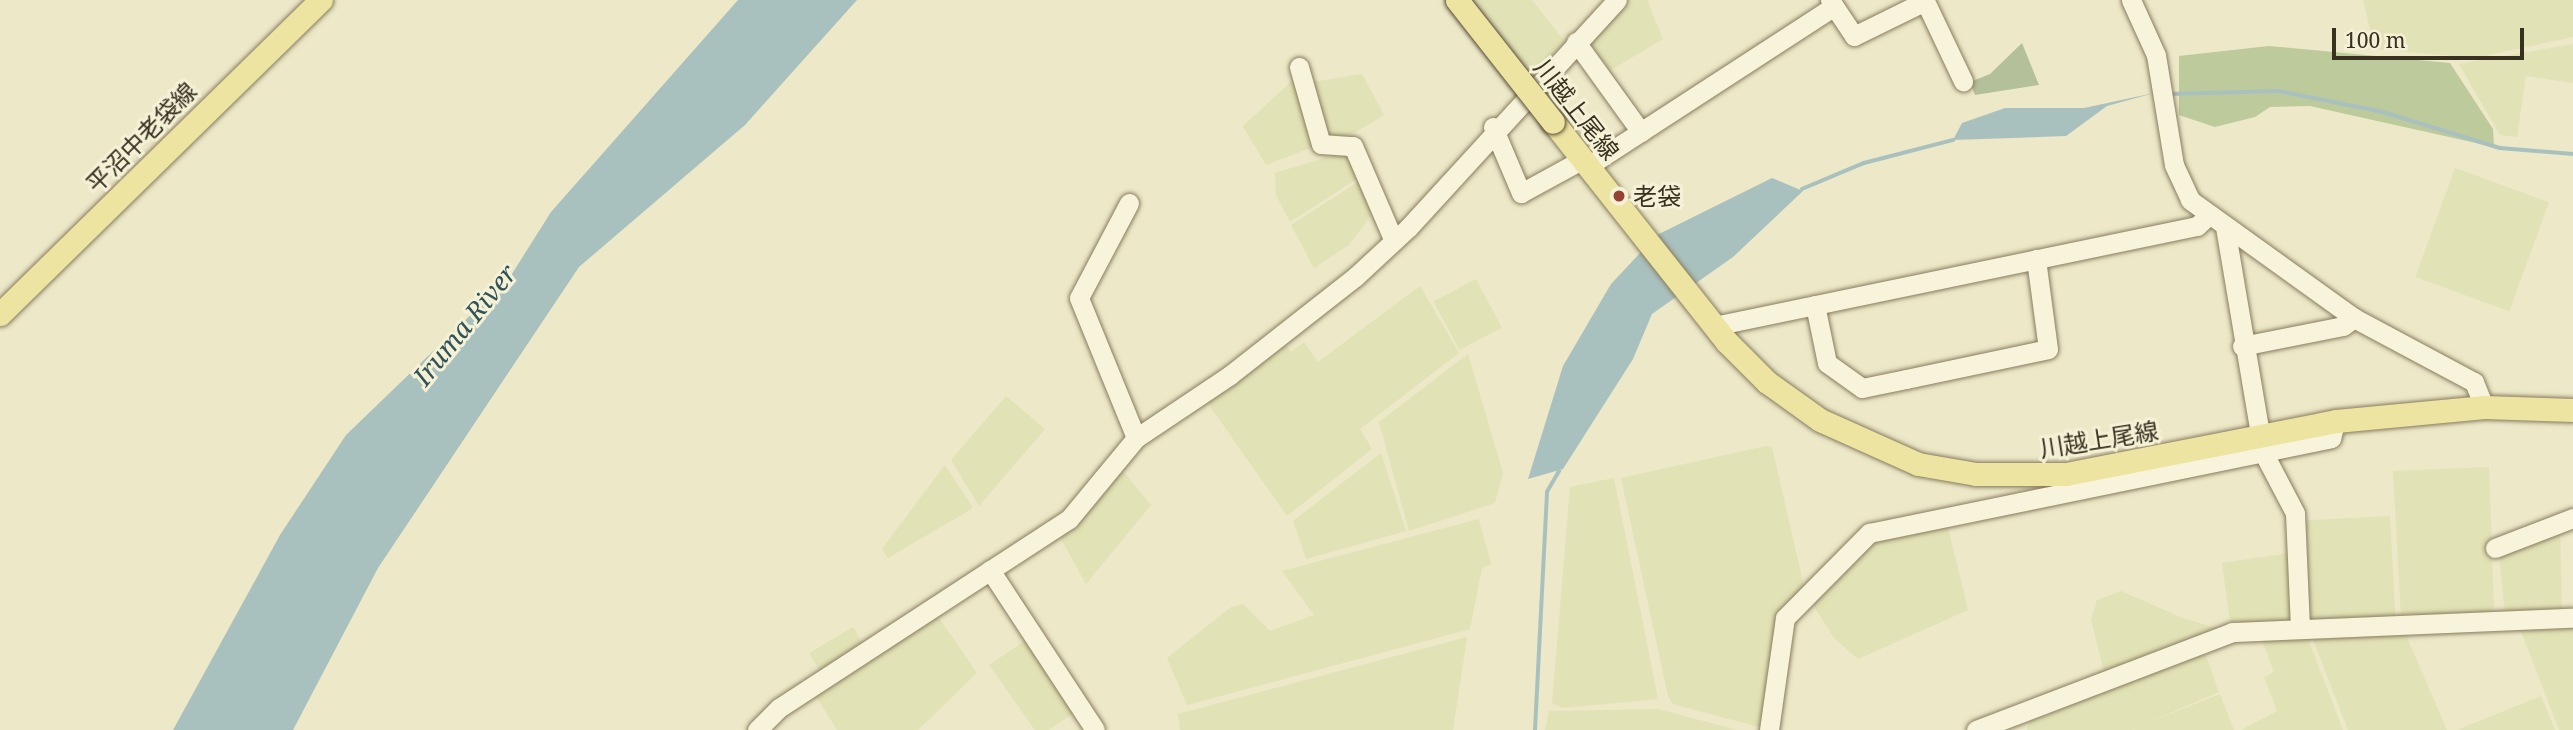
<!DOCTYPE html>
<html>
<head>
<meta charset="utf-8">
<style>
  body { margin:0 }
  #map { position:relative; width:2573px; height:730px; overflow:hidden; background:#ece8c8; font-family:"Noto Serif","Noto Sans JP",serif }
  div>[style] { position:absolute }
  .farmland>* { inset:0; background:#e1e2b5; transform-origin:0 0 }
  .green>* { inset:0; background:#bcca9c }
  .cemetery>* { inset:0; background:#b4c09a }
  .water>* { inset:0; background:#a9c1be }
  .stream>* { height:3.5px; margin:-1.75px; padding:0 1.75px; transform-origin:1.75px; border-radius:1.75px; background:#a9c1be }
  .roads { filter:drop-shadow(0 0 2px #887c5e) drop-shadow(0 0 2px #887c5e) }
  .minor>* { height:19px; margin:-9.5px; padding:0 9.5px; transform-origin:9.5px; border-radius:9.5px; background:#f7f4db }
  .major>* { height:23px; margin:-11.5px; padding:0 11.5px; transform-origin:11.5px; border-radius:11.5px; background:#ede4a2 }
  .bridges { filter:drop-shadow(0 0 2px #564931) drop-shadow(0 0 2px #564931) }
  .major-bridge>* { height:23px; margin:-11.5px; padding:0 11.5px; transform-origin:11.5px; border-radius:11.5px; background:#ede4a2 }
  .dots>* { width:19px; height:19px; translate:-50% -50%; box-sizing:border-box; border:4px solid #f4f1d7; border-radius:50% }
  span { translate:-50% -50%; white-space:nowrap; text-align:center; line-height:1.15; -webkit-text-stroke:6px #f4f1d7; paint-order:stroke }
  .street-label { font-size:24px; color:#393120 }
  .poi-label { font-size:24px; color:#393120 }
  .left { translate:0 -50%; text-align:left }
  .water-label { font-size:26px; color:#315358; font-style:italic }
  .scale { position:absolute; left:2332px; top:28px; width:192px; height:32px; box-sizing:border-box; border:4px solid #393120; border-top:0; padding-left:9px; font-size:21px; line-height:24px; white-space:nowrap; color:#393120; -webkit-text-stroke:5px #f4f1d7; paint-order:stroke }
</style>
</head>
<body>
<div id="map">
  <div class="farmland">
    <i style="clip-path:polygon(1476px 0,1532px 0,1566px 43px,1534px 75px)"></i>
    <i style="clip-path:polygon(1625px 0,1647px 0,1663px 39px,1611px 70px,1588px 44px)"></i>
    <i style="clip-path:polygon(2363px 0,2573px 0,2573px 37px,2475px 58px,2375px 49px)"></i>
    <i style="clip-path:polygon(2573px 44px,2573px 83px,2526px 76px,2517px 137px,2500px 135px,2459px 64px)"></i>
    <i style="clip-path:polygon(1362px 74px,1384px 115px,1351px 135px,1327px 139px,1313px 82px)"></i>
    <i style="clip-path:polygon(1295px 78px,1316px 146px,1266px 165px,1243px 126px)"></i>
    <i style="clip-path:polygon(1344px 152px,1360px 177px,1290px 222px,1276px 195px,1275px 173px)"></i>
    <i style="left:2455px;top:168px;width:100px;height:116px;rotate:20deg"></i>
    <i style="clip-path:polygon(1361px 180px,1373px 212px,1349px 245px,1314px 268px,1291px 225px)"></i>
    <i style="left:1476px;top:279px;width:55px;height:48px;rotate:62deg"></i>
    <i style="clip-path:polygon(1420px 286px,1459px 353px,1360px 429px,1372px 449px,1287px 516px,1207px 402px,1282px 340px,1291px 352px,1304px 342px,1318px 362px)"></i>
    <i style="clip-path:polygon(1468px 354px,1503px 473px,1495px 503px,1409px 531px,1379px 422px)"></i>
    <i style="clip-path:polygon(1006px 396px,1045px 429px,979px 506px,951px 460px)"></i>
    <i style="clip-path:polygon(1766px 446px,1772px 447px,1805px 591px,1784px 612px,1763px 728px,1673px 704px,1668px 696px,1621px 478px)"></i>
    <i style="clip-path:polygon(1381px 453px,1406px 531px,1306px 559px,1293px 521px)"></i>
    <i style="clip-path:polygon(945px 465px,973px 508px,888px 558px,882px 549px)"></i>
    <i style="clip-path:polygon(2489px 467px,2494px 607px,2489px 614px,2401px 617px,2393px 471px)"></i>
    <i style="clip-path:polygon(1122px 470px,1151px 505px,1086px 584px,1060px 537px)"></i>
    <i style="clip-path:polygon(1614px 478px,1658px 699px,1563px 708px,1552px 704px,1570px 487px)"></i>
    <i style="left:2390px;top:516px;width:102px;height:87px;rotate:87deg"></i>
    <i style="clip-path:polygon(1479px 519px,1491px 564px,1482px 568px,1470px 629px,1187px 705px,1167px 658px,1231px 607px,1243px 604px,1270px 631px,1314px 615px,1282px 571px)"></i>
    <i style="clip-path:polygon(1947px 524px,1968px 610px,1858px 659px,1834px 638px,1810px 600px,1873px 540px)"></i>
    <i style="clip-path:polygon(2560px 529px,2562px 612px,2505px 614px,2499px 554px)"></i>
    <i style="clip-path:polygon(2290px 553px,2289px 623px,2230px 622px,2222px 563px)"></i>
    <i style="clip-path:polygon(2121px 591px,2180px 617px,2219px 629px,2104px 671px,2091px 619px,2097px 600px)"></i>
    <i style="clip-path:polygon(937px 615px,977px 673px,918px 730px,837px 730px,815px 695px)"></i>
    <i style="left:853px;top:627px;width:23px;height:51px;rotate:59deg"></i>
    <i style="clip-path:polygon(2573px 628px,2573px 730px,2559px 730px,2521px 631px)"></i>
    <i style="clip-path:polygon(2405px 633px,2447px 730px,2348px 730px,2312px 637px)"></i>
    <i style="clip-path:polygon(2307px 636px,2343px 730px,2241px 730px,2277px 711px,2264px 677px,2274px 672px,2262px 640px)"></i>
    <i style="clip-path:polygon(1467px 637px,1453px 730px,1180px 730px,1178px 714px)"></i>
    <i style="clip-path:polygon(1026px 640px,1074px 713px,1048px 730px,1035px 730px,989px 665px)"></i>
    <i style="clip-path:polygon(2197px 653px,2206px 656px,2219px 692px,2131px 730px,2027px 730px,2030px 718px)"></i>
    <i style="clip-path:polygon(2220px 694px,2234px 730px,2134px 730px,2133px 729px)"></i>
    <i style="clip-path:polygon(2541px 696px,2555px 730px,2457px 730px)"></i>
    <i style="clip-path:polygon(1658px 709px,1737px 730px,1545px 730px,1549px 711px)"></i>
  </div>
  <div class="green">
    <i style="clip-path:polygon(2269px 46px,2450px 63px,2493px 129px,2494px 147px,2310px 106px,2270px 107px,2255px 117px,2215px 127px,2179px 115px,2179px 56px)"></i>
  </div>
  <div class="cemetery">
    <i style="clip-path:polygon(2022px 43px,2039px 85px,1975px 95px,1970px 82px,1990px 74px)"></i>
  </div>
  <div class="water">
    <i style="clip-path:polygon(738px 0,857px 0,745px 125px,579px 267px,378px 568px,293px 730px,173px 730px,280px 535px,346px 435px,510px 277px,551px 212px)"></i>
    <i style="clip-path:polygon(2154px 93px,2107px 106px,2066px 136px,1953px 140px,1962px 123px,2005px 108px,2084px 108px)"></i>
    <i style="clip-path:polygon(1772px 178px,1803px 191px,1733px 257px,1652px 314px,1633px 359px,1563px 469px,1528px 479px,1563px 366px,1611px 284px,1657px 235px)"></i>
  </div>
  <div class="stream">
    <i style="left:2168px;top:94px;width:111px;rotate:-1.5deg"></i>
    <i style="left:2279px;top:91px;width:106px;rotate:11.4deg"></i>
    <i style="left:2383px;top:112px;width:122px;rotate:17.1deg"></i>
    <i style="left:2500px;top:148px;width:73px;rotate:4.7deg"></i>
    <i style="left:1802px;top:189px;width:67px;rotate:-22.8deg"></i>
    <i style="left:1864px;top:163px;width:92px;rotate:-14.5deg"></i>
    <i style="left:1535px;top:730px;width:238px;rotate:-87.1deg"></i>
    <i style="left:1547px;top:492px;width:24px;rotate:-60deg"></i>
  </div>
  <div class="roads">
    <div class="minor">
      <i style="left:1830px;top:0;width:43px;rotate:56.3deg"></i>
      <i style="left:1854px;top:36px;width:79px;rotate:-26.2deg"></i>
      <i style="left:1925px;top:1px;width:89px;rotate:64.6deg"></i>
      <i style="left:2131px;top:0;width:60px;rotate:65.6deg"></i>
      <i style="left:2156px;top:55px;width:111px;rotate:80.7deg"></i>
      <i style="left:2174px;top:165px;width:38px;rotate:65deg"></i>
      <i style="left:2190px;top:200px;width:202px;rotate:35.7deg"></i>
      <i style="left:2354px;top:318px;width:136px;rotate:28.1deg"></i>
      <i style="left:2474px;top:382px;width:27px;rotate:68deg"></i>
      <i style="left:1576px;top:42px;width:111px;rotate:54.2deg"></i>
      <i style="left:1299px;top:67px;width:80px;rotate:74.1deg"></i>
      <i style="left:1321px;top:144px;width:32px;rotate:4deg"></i>
      <i style="left:1353px;top:146px;width:103px;rotate:66.7deg"></i>
      <i style="left:1493px;top:127px;width:72px;rotate:67deg"></i>
      <i style="left:1521px;top:193px;width:71px;rotate:-28.7deg"></i>
      <i style="left:1588px;top:166px;width:293px;rotate:-33deg"></i>
      <i style="left:1129px;top:203px;width:107px;rotate:117.8deg"></i>
      <i style="left:1079px;top:298px;width:151px;rotate:67.8deg"></i>
      <i style="left:2225px;top:227px;width:228px;rotate:80.4deg"></i>
      <i style="left:2263px;top:452px;width:69px;rotate:62.3deg"></i>
      <i style="left:2295px;top:513px;width:116px;rotate:87.5deg"></i>
      <i style="left:1815px;top:305px;width:59px;rotate:78.3deg"></i>
      <i style="left:1827px;top:363px;width:43px;rotate:35.5deg"></i>
      <i style="left:1862px;top:388px;width:45px;rotate:-11.6deg"></i>
      <i style="left:1906px;top:379px;width:145px;rotate:-11.9deg"></i>
      <i style="left:2048px;top:349px;width:91px;rotate:-97.6deg"></i>
      <i style="left:1714px;top:326px;width:493px;rotate:-11.7deg"></i>
      <i style="left:2197px;top:226px;width:16px;rotate:-43deg"></i>
      <i style="left:2242px;top:346px;width:103px;rotate:-11.2deg"></i>
      <i style="left:2343px;top:326px;width:14px;rotate:-36deg"></i>
      <i style="left:2495px;top:548px;width:84px;rotate:-21deg"></i>
      <i style="left:990px;top:570px;width:191px;rotate:56.7deg"></i>
      <i style="left:757px;top:730px;width:31px;rotate:-45deg"></i>
      <i style="left:779px;top:708px;width:346px;rotate:-33.1deg"></i>
      <i style="left:1069px;top:519px;width:105px;rotate:-50.4deg"></i>
      <i style="left:1136px;top:438px;width:113px;rotate:-33.8deg"></i>
      <i style="left:1230px;top:375px;width:159px;rotate:-38.1deg"></i>
      <i style="left:1355px;top:277px;width:72px;rotate:-42.8deg"></i>
      <i style="left:1408px;top:228px;width:309px;rotate:-47.5deg"></i>
      <i style="left:1769px;top:730px;width:113px;rotate:-81.9deg"></i>
      <i style="left:1785px;top:618px;width:120px;rotate:-45.3deg"></i>
      <i style="left:1869px;top:533px;width:472px;rotate:-11.6deg"></i>
      <i style="left:2331px;top:438px;width:18px;rotate:-74deg"></i>
      <i style="left:1976px;top:730px;width:274px;rotate:-20.9deg"></i>
      <i style="left:2232px;top:632px;width:341px;rotate:-2.4deg"></i>
    </div>
    <div class="major">
      <i style="left:1553px;top:122px;width:279px;rotate:51.7deg"></i>
      <i style="left:1726px;top:341px;width:58px;rotate:45deg"></i>
      <i style="left:1767px;top:382px;width:65px;rotate:35.6deg"></i>
      <i style="left:1820px;top:420px;width:107px;rotate:24.2deg"></i>
      <i style="left:1918px;top:464px;width:59px;rotate:9.8deg"></i>
      <i style="left:1976px;top:474px;width:90px"></i>
      <i style="left:2066px;top:474px;width:275px;rotate:-11.1deg"></i>
      <i style="left:2336px;top:421px;width:149px;rotate:-5.4deg"></i>
      <i style="left:2484px;top:407px;width:89px;rotate:1.9deg"></i>
      <i style="left:0;top:314px;width:449px;rotate:-44.4deg"></i>
    </div>
  </div>
  <div class="bridges">
    <div class="major-bridge">
      <i style="left:1457px;top:0;width:155px;rotate:51.8deg"></i>
    </div>
  </div>
  <div class="dots">
    <i style="left:1619px;top:196px;background:#944231"></i>
  </div>
  <div class="street-label">
    <span style="left:1577px;top:109px;rotate:52deg">川越上尾線</span>
    <span style="left:141px;top:137px;rotate:-45deg">平沼中老袋線</span>
    <span style="left:2099px;top:439px;rotate:-9deg">川越上尾線</span>
  </div>
  <div class="poi-label">
    <span class="left" style="left:1633px;top:196px">老袋</span>
  </div>
  <div class="water-label">
    <span style="left:465px;top:325px;rotate:-51deg">Iruma River</span>
  </div>
  <div class="scale">100 m</div>
</div>
</body>
</html>
